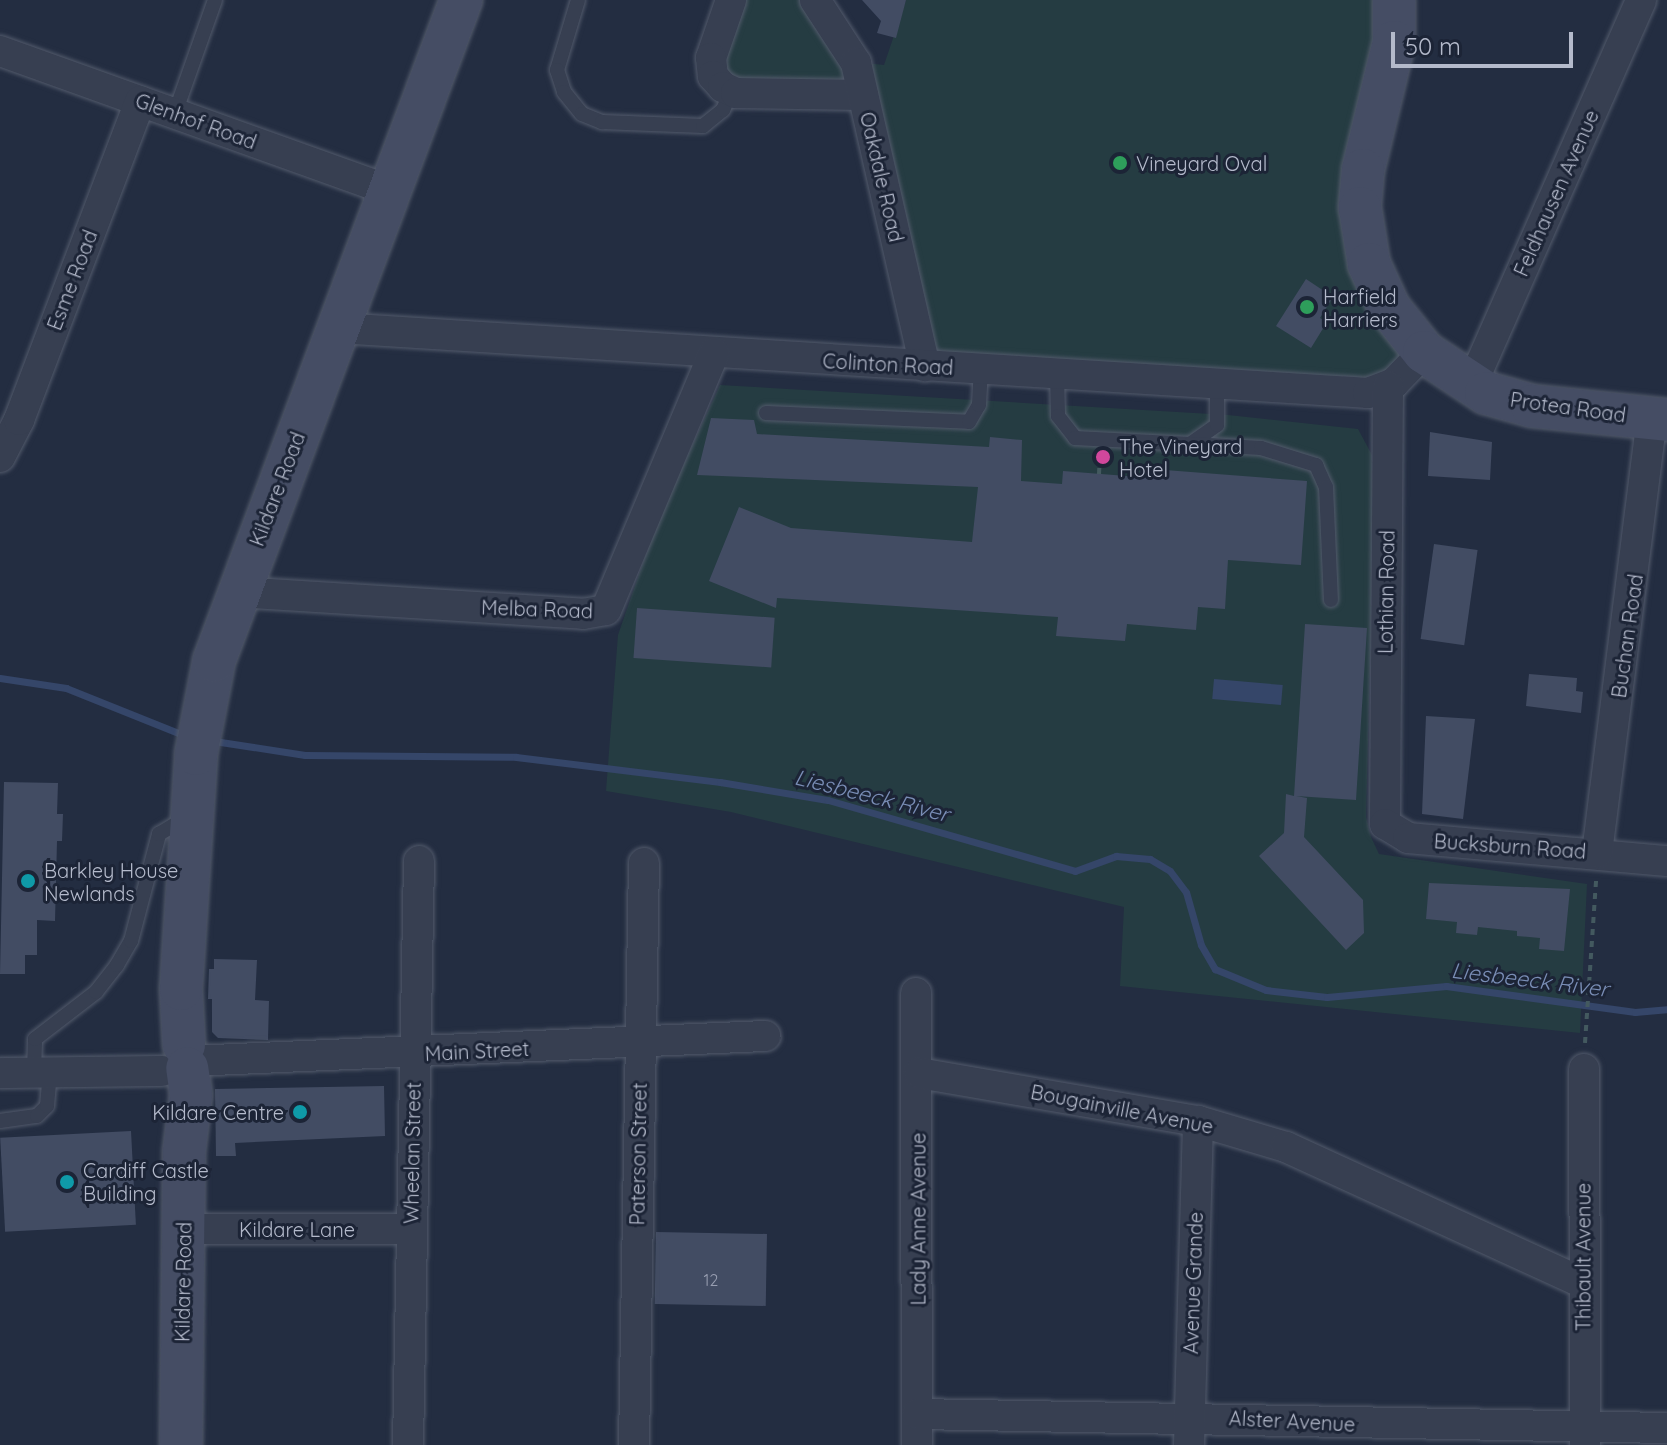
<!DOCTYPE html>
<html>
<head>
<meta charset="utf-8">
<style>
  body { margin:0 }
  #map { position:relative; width:1667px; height:1445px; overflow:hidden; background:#232d41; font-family:Quicksand,sans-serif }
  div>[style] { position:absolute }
  .green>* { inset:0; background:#253c42 }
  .water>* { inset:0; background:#354669; transform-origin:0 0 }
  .stream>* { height:7px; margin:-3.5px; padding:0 3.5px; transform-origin:3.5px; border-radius:3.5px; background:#354669 }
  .building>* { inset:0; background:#424c63; transform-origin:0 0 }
  .path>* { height:4px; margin-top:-2px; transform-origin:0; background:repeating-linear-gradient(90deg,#43595f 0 6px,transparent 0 12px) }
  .roads { filter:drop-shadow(0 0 2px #525a6b) drop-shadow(0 0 2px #525a6b) }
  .lane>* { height:14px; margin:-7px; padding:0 7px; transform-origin:7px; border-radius:7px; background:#373f51 }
  .street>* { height:30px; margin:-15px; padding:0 15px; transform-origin:15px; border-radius:15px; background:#373f51 }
  .secondary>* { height:42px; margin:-21px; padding:0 21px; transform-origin:21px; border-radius:21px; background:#454d64 }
  .dots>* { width:22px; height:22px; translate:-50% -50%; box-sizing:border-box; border:4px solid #1c2436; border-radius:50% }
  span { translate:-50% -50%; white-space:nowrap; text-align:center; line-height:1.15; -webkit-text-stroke:6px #1c2436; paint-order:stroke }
  .number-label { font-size:16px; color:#989eb1 }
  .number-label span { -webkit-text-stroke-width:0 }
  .street-label { font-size:20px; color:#b4bacb }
  .poi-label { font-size:20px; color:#b4bacb }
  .left { translate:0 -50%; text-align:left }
  .right { translate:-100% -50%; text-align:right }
  .water-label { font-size:22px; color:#798db5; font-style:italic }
  .scale { position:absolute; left:1391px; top:32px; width:182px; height:36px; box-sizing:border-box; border:4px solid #b4bacb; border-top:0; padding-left:10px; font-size:24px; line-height:28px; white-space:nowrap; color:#b4bacb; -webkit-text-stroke:6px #1c2436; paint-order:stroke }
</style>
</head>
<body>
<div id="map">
  <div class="green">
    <i style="clip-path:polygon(731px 0,815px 0,856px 62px,884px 65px,906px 0,1394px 0,1361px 189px,1415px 343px,1394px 383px,925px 366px,863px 95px,736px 93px,711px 58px)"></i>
    <i style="clip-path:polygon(720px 385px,1228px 415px,1358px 429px,1372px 455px,1374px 509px,1366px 817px,1371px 837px,1379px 854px,1587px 884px,1580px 1033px,1120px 986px,1124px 907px,731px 812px,606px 791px,618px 635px,657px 522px)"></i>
  </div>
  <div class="water">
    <i style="left:1214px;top:679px;width:69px;height:20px;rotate:5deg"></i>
  </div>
  <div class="stream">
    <i style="left:0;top:678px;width:67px;rotate:8.6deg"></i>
    <i style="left:66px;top:688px;width:129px;rotate:21.8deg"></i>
    <i style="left:214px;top:741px;width:92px;rotate:8.7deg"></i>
    <i style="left:305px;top:755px;width:211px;rotate:0.5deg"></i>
    <i style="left:516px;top:757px;width:206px;rotate:7deg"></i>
    <i style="left:720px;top:782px;width:109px;rotate:9.5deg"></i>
    <i style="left:828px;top:800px;width:257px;rotate:16deg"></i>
    <i style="left:1075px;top:871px;width:44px;rotate:-20.1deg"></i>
    <i style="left:1116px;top:856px;width:34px;rotate:5deg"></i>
    <i style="left:1150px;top:859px;width:23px;rotate:31deg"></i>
    <i style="left:1170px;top:871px;width:26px;rotate:53deg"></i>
    <i style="left:1186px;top:892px;width:55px;rotate:74.2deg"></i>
    <i style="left:1201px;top:945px;width:28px;rotate:60deg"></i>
    <i style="left:1215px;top:969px;width:55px;rotate:22.4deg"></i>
    <i style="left:1266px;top:990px;width:61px;rotate:6.5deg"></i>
    <i style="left:1327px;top:997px;width:120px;rotate:-5.3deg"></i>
    <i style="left:1446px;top:986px;width:191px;rotate:7.8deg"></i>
    <i style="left:1635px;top:1012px;width:32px;rotate:-5deg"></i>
  </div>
  <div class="building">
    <i style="clip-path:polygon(862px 0,906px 0,896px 38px,877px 33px,881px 21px)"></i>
    <i style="clip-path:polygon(1306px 279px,1333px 297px,1320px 318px,1327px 322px,1311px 348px,1276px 326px)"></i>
    <i style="clip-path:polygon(711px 418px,754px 420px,757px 434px,989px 447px,990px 437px,1022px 440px,1021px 481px,1062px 484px,1063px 471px,1152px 478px,1152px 469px,1307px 481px,1301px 565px,1228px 560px,1225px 609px,1198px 607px,1196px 630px,1127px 624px,1125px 641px,1056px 636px,1058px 617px,777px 598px,776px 608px,709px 581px,739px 507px,791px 528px,972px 542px,978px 487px,697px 475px)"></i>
    <i style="clip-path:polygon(1430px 432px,1492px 442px,1490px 480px,1428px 476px)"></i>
    <i style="left:1434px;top:544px;width:44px;height:96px;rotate:8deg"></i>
    <i style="left:637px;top:608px;width:138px;height:50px;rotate:4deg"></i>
    <i style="clip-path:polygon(1305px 624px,1367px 628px,1356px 800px,1296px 796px,1307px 798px,1304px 837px,1363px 900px,1364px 933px,1346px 950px,1259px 856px,1284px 833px,1286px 794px,1294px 796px)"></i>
    <i style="clip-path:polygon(1529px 674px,1577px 678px,1576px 691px,1583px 692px,1581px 713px,1526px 706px)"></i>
    <i style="clip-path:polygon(1426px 716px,1475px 719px,1463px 819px,1422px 814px)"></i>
    <i style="clip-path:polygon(4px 782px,58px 783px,57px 814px,63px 814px,62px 841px,57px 841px,55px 921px,37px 920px,37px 955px,25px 955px,25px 974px,0 974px)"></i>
    <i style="clip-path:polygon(1429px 883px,1570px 889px,1564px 951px,1539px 949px,1540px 938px,1517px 936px,1517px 931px,1478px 927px,1477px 935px,1456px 933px,1457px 922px,1426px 919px)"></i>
    <i style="clip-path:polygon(214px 959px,257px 960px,255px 1000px,269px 1001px,268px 1040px,218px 1038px,212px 1032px,212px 999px,208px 999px,209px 969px,214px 969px)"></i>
    <i style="clip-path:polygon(384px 1086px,385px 1136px,235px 1143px,236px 1156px,216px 1156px,215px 1089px)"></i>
    <i style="left:131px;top:1131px;width:94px;height:131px;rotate:87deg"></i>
    <i style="left:656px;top:1232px;width:111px;height:72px;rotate:1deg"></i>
  </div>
  <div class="path">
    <i style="left:1099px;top:474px;width:18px;rotate:-87deg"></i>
    <i style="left:1585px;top:1043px;width:163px;rotate:-86.1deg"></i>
  </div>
  <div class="roads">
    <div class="lane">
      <i style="left:578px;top:0;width:73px;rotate:106.7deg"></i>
      <i style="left:557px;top:70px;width:23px;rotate:72deg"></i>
      <i style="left:564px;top:92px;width:28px;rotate:51deg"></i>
      <i style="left:582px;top:114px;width:22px;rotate:22deg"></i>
      <i style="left:602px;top:122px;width:101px;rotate:2.3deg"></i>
      <i style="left:703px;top:126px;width:26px;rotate:-39deg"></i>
      <i style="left:723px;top:110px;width:21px;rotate:-67deg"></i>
      <i style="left:175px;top:113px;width:120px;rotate:-70.5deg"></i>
      <i style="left:1057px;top:374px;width:42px;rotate:88.6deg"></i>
      <i style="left:1058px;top:416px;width:28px;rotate:52deg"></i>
      <i style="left:1075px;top:438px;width:115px;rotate:3deg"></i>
      <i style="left:1190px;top:444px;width:33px;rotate:-35deg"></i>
      <i style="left:1217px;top:425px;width:42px;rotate:-90deg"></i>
      <i style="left:766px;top:413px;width:203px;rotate:2.5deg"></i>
      <i style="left:969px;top:422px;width:20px;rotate:-60deg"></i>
      <i style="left:979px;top:405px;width:36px;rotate:-87deg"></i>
      <i style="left:1190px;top:444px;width:71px;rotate:3.2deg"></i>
      <i style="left:1261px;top:448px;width:58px;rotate:17.2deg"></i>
      <i style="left:1316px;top:465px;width:24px;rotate:66deg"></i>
      <i style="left:1326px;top:487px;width:113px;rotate:87.5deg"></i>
      <i style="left:34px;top:1071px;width:32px;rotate:-88deg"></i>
      <i style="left:35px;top:1039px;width:77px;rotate:-37.6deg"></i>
      <i style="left:96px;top:992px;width:34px;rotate:-52deg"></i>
      <i style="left:117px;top:965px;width:28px;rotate:-60deg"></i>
      <i style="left:131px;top:941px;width:111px;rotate:-75.3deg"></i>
      <i style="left:159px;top:834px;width:33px;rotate:-31deg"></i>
      <i style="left:0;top:1121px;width:37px;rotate:-8deg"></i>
      <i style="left:37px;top:1116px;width:14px;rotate:-45deg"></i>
      <i style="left:47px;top:1106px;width:35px;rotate:-85deg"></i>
    </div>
    <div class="street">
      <i style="left:731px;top:0;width:61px;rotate:109deg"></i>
      <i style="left:711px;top:58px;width:18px;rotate:84deg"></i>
      <i style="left:713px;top:76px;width:15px;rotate:48deg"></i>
      <i style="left:723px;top:87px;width:14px;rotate:25deg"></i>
      <i style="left:736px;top:93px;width:127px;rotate:0.9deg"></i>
      <i style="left:815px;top:0;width:75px;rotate:56.9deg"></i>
      <i style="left:856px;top:63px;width:311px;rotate:77.2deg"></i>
      <i style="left:0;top:51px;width:415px;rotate:19.7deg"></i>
      <i style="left:338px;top:328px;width:1032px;rotate:3.61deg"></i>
      <i style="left:1368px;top:393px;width:28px;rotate:-21deg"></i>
      <i style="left:1394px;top:383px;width:43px;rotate:-45.9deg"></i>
      <i style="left:1388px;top:386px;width:438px;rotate:90.4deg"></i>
      <i style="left:1385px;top:824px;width:27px;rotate:31deg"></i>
      <i style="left:1408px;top:838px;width:260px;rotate:5.1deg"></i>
      <i style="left:1471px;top:386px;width:422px;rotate:-66.2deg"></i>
      <i style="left:0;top:457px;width:42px;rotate:-62.8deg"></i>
      <i style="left:19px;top:420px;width:341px;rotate:-69.2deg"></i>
      <i style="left:237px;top:592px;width:347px;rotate:3.6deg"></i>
      <i style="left:583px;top:614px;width:23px;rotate:-10deg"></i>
      <i style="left:606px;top:610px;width:279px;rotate:-67.2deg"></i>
      <i style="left:1597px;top:853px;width:438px;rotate:-82.8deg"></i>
      <i style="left:916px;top:993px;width:452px;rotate:89.9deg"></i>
      <i style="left:190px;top:1061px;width:576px;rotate:-2.49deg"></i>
      <i style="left:1584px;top:1069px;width:376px;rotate:89.8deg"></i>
      <i style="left:0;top:1073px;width:162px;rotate:-0.7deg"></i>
      <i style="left:919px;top:1073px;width:283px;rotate:9.8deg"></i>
      <i style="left:1198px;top:1121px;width:92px;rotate:16.5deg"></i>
      <i style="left:1286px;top:1147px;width:327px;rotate:24.6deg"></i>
      <i style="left:183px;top:1229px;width:227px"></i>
      <i style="left:917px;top:1414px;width:750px;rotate:1.07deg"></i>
      <i style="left:408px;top:1445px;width:584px;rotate:-88.92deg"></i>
      <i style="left:634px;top:1445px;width:582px;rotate:-89.02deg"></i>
      <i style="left:1189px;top:1445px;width:324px;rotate:-88.4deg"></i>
    </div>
    <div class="secondary">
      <i style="left:1394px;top:0;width:42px;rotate:90deg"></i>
      <i style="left:1394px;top:42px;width:132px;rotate:103.6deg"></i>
      <i style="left:1363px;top:170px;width:38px;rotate:95deg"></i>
      <i style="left:1360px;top:208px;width:57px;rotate:80.9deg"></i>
      <i style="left:1369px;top:264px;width:48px;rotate:65.6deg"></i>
      <i style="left:1389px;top:308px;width:56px;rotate:51.5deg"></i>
      <i style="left:1424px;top:352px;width:74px;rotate:33.5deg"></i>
      <i style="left:1486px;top:393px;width:48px;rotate:15.8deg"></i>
      <i style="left:1532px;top:406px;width:136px;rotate:5.9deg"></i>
      <i style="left:184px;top:1045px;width:56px;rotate:-93.1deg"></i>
      <i style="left:181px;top:989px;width:235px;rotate:-86.3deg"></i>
      <i style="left:196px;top:754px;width:95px;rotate:-79deg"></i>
      <i style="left:214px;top:661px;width:706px;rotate:-69.51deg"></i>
      <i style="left:181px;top:1445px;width:293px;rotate:-89.4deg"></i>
      <i style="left:184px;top:1152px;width:57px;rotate:-83deg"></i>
      <i style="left:191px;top:1095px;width:27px;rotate:-98deg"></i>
    </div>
  </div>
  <div class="dots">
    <i style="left:1120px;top:163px;background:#2e9e5b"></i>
    <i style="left:1307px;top:307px;background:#2e9e5b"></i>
    <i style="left:1103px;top:457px;background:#d1479c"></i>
    <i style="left:28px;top:881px;background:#0f9aa8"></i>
    <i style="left:300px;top:1112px;background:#0f9aa8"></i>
    <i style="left:67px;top:1182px;background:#0f9aa8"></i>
  </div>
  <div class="number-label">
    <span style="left:711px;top:1280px">12</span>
  </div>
  <div class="street-label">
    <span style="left:196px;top:121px;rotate:20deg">Glenhof Road</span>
    <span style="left:882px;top:177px;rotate:77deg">Oakdale Road</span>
    <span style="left:1556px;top:193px;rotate:-66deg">Feldhausen Avenue</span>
    <span style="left:72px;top:280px;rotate:-69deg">Esme Road</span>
    <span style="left:888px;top:364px;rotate:3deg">Colinton Road</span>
    <span style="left:1568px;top:407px;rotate:8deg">Protea Road</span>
    <span style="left:277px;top:489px;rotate:-69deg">Kildare Road</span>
    <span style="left:1386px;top:592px;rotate:-89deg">Lothian Road</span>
    <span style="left:537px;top:609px;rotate:2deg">Melba Road</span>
    <span style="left:1627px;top:636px;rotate:-82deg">Buchan Road</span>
    <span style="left:1510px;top:846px;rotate:4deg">Bucksburn Road</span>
    <span style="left:477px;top:1051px;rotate:-3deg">Main Street</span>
    <span style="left:1122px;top:1109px;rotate:11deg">Bougainville Avenue</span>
    <span style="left:412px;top:1153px;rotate:-89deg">Wheelan Street</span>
    <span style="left:638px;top:1154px;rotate:-89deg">Paterson Street</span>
    <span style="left:918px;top:1219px;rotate:-90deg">Lady Anne Avenue</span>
    <span style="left:297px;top:1229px">Kildare Lane</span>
    <span style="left:1583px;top:1257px;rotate:-90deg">Thibault Avenue</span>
    <span style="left:183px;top:1282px;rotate:-89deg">Kildare Road</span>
    <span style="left:1193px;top:1283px;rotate:-88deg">Avenue Grande</span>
    <span style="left:1292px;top:1421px;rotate:3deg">Alster Avenue</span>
  </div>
  <div class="poi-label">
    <span class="left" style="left:1136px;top:163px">Vineyard Oval</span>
    <span class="left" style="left:1323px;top:308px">Harfield<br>Harriers</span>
    <span class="left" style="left:1119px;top:458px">The Vineyard<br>Hotel</span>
    <span class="left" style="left:44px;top:882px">Barkley House<br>Newlands</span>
    <span class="right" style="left:284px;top:1112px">Kildare Centre</span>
    <span class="left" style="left:83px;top:1182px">Cardiff Castle<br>Building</span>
  </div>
  <div class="water-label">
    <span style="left:872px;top:796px;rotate:14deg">Liesbeeck River</span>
    <span style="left:1530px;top:980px;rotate:7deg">Liesbeeck River</span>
  </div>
  <div class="scale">50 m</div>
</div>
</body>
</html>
